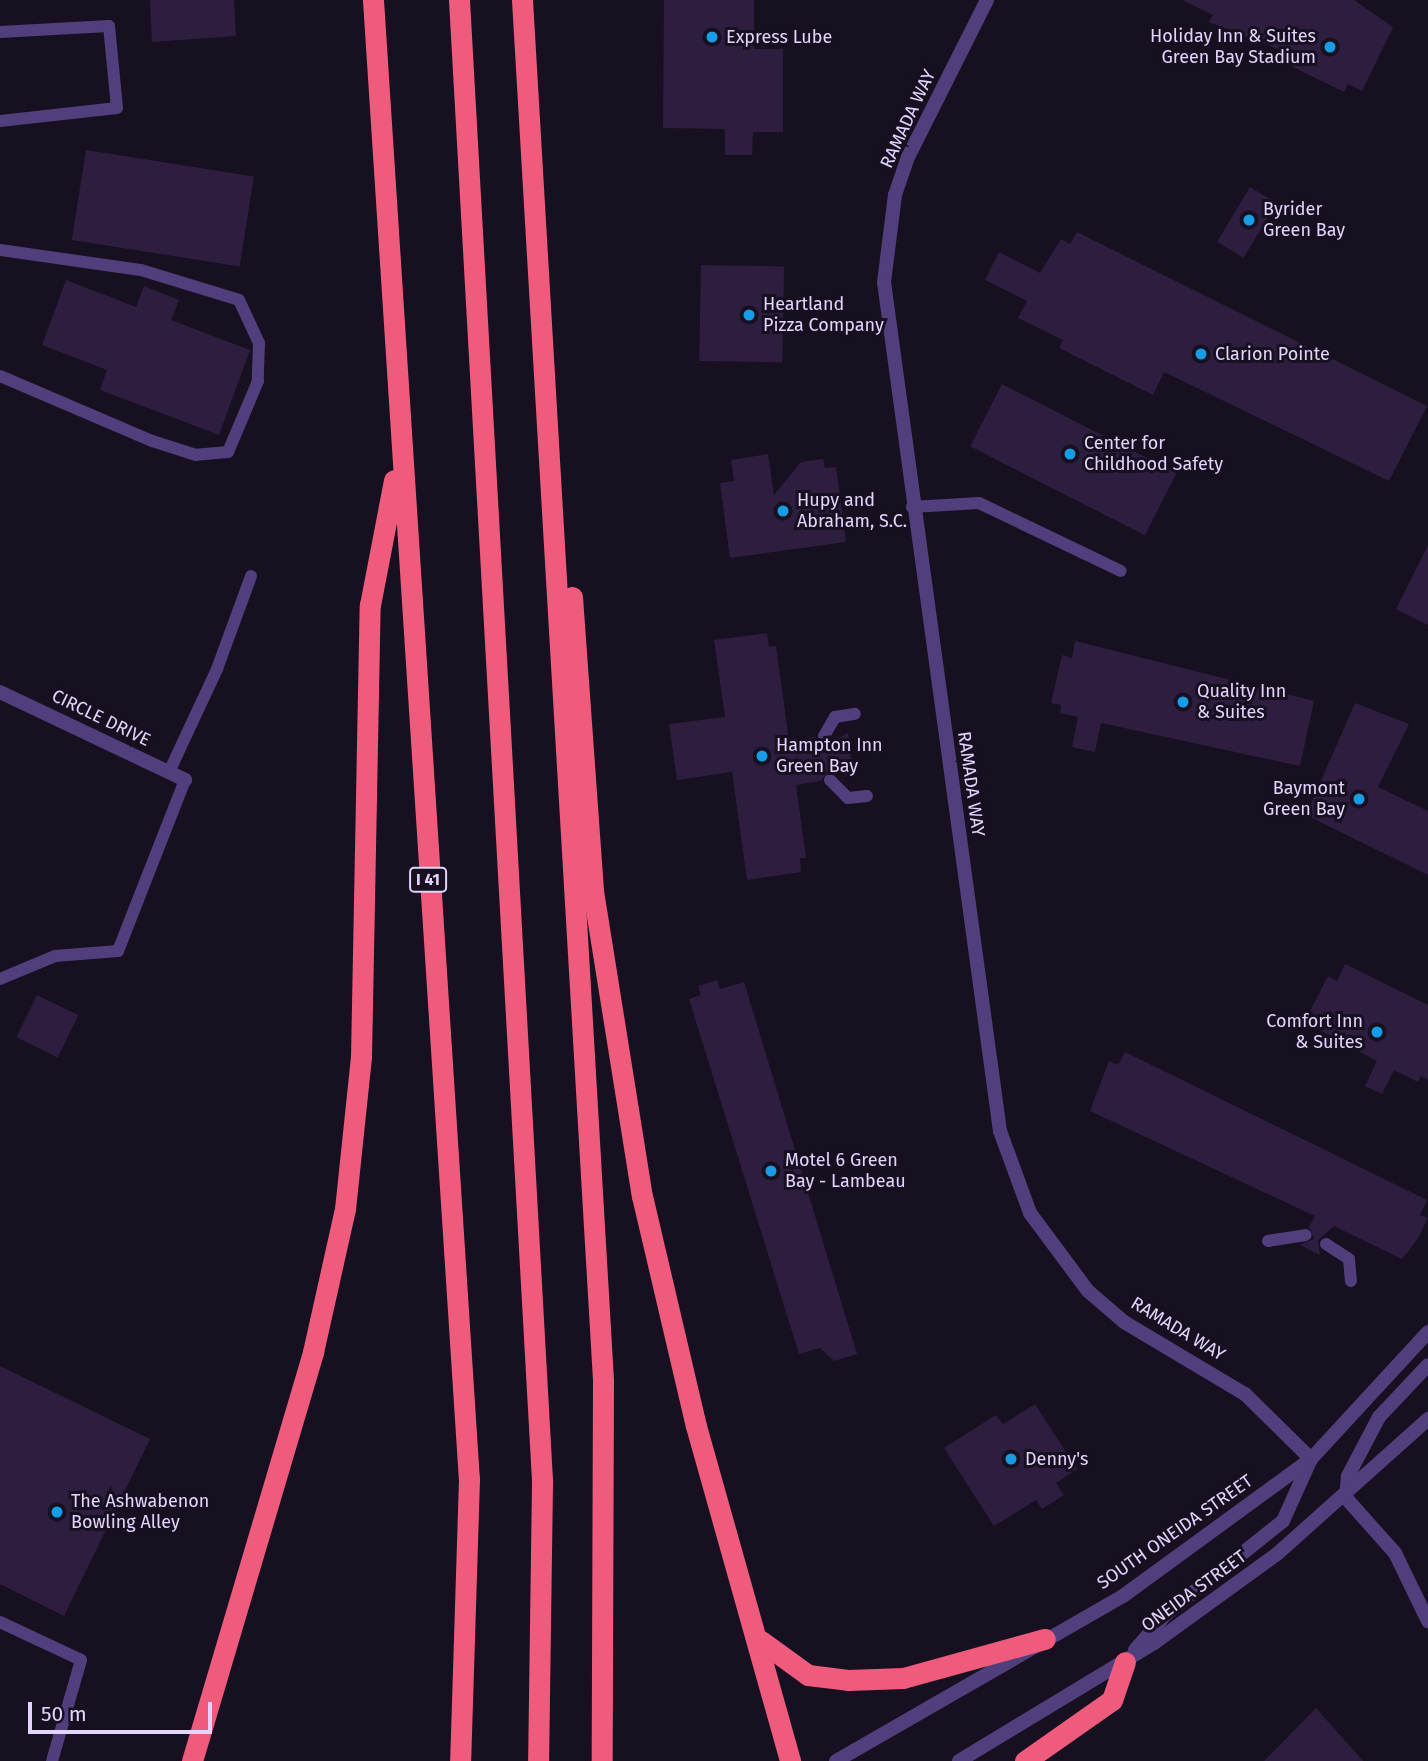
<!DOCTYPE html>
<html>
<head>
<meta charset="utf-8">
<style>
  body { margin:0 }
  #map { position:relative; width:1428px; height:1761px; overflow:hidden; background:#171021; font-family:"Fira Sans",sans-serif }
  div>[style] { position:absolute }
  .building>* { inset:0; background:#2d1e40; transform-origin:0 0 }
  .service>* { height:12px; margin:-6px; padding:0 6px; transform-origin:6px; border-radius:6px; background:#503f7c }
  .minor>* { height:14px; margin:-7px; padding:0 7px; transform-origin:7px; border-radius:7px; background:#503f7c }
  .tertiary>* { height:14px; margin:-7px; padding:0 7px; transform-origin:7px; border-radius:7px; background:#503f7c }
  .motorway>* { height:21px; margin:-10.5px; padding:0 10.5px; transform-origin:10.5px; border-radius:10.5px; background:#ef5b7d }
  .dots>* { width:19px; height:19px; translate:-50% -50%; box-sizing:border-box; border:4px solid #171021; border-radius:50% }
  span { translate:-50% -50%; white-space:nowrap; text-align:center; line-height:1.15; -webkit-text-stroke:6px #171021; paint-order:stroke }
  .shield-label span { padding:2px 5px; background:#171021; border:2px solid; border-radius:5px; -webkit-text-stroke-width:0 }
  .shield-label { font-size:16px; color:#e2d4fb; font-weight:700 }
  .poi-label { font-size:18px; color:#e2d4fb }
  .left { translate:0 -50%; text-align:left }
  .right { translate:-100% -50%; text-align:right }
  .street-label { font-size:18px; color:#e2d4fb }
  .scale { position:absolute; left:28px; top:1702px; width:184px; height:32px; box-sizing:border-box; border:4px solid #e2d4fb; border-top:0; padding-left:9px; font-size:21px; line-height:24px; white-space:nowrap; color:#e2d4fb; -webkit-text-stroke:5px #171021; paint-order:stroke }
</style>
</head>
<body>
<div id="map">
  <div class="building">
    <i style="clip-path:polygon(150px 0,234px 0,236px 36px,152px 42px)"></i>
    <i style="clip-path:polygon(664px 0,754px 0,754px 49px,783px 49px,783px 132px,753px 132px,752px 155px,725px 155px,725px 129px,663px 128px)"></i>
    <i style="clip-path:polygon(1182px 0,1354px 0,1393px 27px,1362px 91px,1348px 84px,1344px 92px,1293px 67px,1298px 57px,1209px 22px,1213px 15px)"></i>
    <i style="left:86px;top:150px;width:170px;height:91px;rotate:9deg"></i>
    <i style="left:1250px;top:187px;width:31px;height:64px;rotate:31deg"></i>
    <i style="clip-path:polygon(1077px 232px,1427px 406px,1389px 481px,1164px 372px,1153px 395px,1059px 348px,1063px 340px,1018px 318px,1027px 301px,985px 280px,999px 252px,1040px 273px,1061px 239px,1070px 244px)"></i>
    <i style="left:701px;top:265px;width:83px;height:96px;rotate:1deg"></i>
    <i style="clip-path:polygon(66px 280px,136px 307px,144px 286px,179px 300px,171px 320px,250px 350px,219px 435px,100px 390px,107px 370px,42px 345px)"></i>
    <i style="left:1002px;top:384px;width:196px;height:70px;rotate:27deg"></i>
    <i style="clip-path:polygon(768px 454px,774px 495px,801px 462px,823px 459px,825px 468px,836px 467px,846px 542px,730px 558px,720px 483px,734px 481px,731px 460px)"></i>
    <i style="clip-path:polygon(1428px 545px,1428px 625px,1396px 609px)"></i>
    <i style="clip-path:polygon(767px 633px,769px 647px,776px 646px,789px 741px,815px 737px,825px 745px,848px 733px,853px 777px,828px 771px,821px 781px,796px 785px,806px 858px,800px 858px,801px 872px,747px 880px,732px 772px,677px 780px,669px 724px,725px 717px,714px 640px)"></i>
    <i style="clip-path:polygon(1075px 641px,1314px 701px,1300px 766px,1101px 723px,1095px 752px,1072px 747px,1078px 717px,1060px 713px,1061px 705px,1051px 703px,1062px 655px,1072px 658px)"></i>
    <i style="clip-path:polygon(1355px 703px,1409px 724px,1378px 787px,1428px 811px,1428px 875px,1306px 815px)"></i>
    <i style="clip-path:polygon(1345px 964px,1428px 1005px,1428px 1080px,1421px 1076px,1418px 1082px,1394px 1070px,1382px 1094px,1365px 1086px,1377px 1061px,1314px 1027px,1317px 1022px,1307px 1017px,1328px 976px,1337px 981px)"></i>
    <i style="clip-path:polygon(717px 980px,720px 989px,744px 982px,857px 1354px,834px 1361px,820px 1348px,799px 1354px,689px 999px,701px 995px,698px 986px)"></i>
    <i style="left:37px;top:995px;width:46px;height:47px;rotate:26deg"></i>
    <i style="clip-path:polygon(1125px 1052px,1427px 1200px,1420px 1215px,1428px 1218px,1417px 1240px,1402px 1259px,1334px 1226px,1318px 1240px,1320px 1255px,1300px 1245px,1314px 1239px,1309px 1227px,1315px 1216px,1090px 1111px,1109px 1061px,1118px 1065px)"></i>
    <i style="clip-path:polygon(0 1366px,150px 1439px,64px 1616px,0 1584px)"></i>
    <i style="clip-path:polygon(1035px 1404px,1077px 1469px,1056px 1483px,1064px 1495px,1042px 1509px,1036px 1500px,994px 1526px,944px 1448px,996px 1415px,1003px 1424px)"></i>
    <i style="clip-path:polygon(1316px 1708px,1363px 1761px,1264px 1761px)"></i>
  </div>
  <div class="service">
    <i style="left:0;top:32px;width:109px;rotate:-3.2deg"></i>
    <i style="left:109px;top:26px;width:82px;rotate:84.4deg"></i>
    <i style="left:117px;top:108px;width:118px;rotate:173.7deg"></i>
    <i style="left:0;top:250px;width:142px;rotate:8.1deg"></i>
    <i style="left:141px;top:270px;width:102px;rotate:17deg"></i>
    <i style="left:239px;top:300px;width:47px;rotate:65.1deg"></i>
    <i style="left:259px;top:343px;width:38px;rotate:92deg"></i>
    <i style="left:258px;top:381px;width:77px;rotate:112.9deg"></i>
    <i style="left:228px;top:452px;width:32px;rotate:175deg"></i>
    <i style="left:196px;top:455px;width:46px;rotate:-162.3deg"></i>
    <i style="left:152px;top:441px;width:165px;rotate:-156.8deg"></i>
    <i style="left:912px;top:507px;width:67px;rotate:-3.4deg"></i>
    <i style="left:979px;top:503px;width:157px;rotate:25.6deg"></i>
    <i style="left:824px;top:736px;width:22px;rotate:-60deg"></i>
    <i style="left:835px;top:717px;width:20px;rotate:-9deg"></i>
    <i style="left:169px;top:772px;width:114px;rotate:-65deg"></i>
    <i style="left:217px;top:669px;width:99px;rotate:-69.9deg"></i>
    <i style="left:830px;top:780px;width:25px;rotate:45deg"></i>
    <i style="left:848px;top:798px;width:19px;rotate:-6deg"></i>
    <i style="left:0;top:979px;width:60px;rotate:-22.7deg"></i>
    <i style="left:55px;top:956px;width:63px;rotate:-4.5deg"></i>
    <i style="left:118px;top:951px;width:184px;rotate:-68.6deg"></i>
    <i style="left:1268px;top:1241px;width:38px;rotate:-9deg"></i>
    <i style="left:1326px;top:1244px;width:27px;rotate:33deg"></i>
    <i style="left:1349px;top:1259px;width:22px;rotate:85deg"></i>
    <i style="left:0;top:1622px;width:89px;rotate:25.1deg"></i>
    <i style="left:81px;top:1660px;width:105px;rotate:106deg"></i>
  </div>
  <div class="minor">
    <i style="left:987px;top:0;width:176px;rotate:116.7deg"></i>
    <i style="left:908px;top:157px;width:40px;rotate:108.9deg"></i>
    <i style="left:895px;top:195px;width:88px;rotate:97.2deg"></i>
    <i style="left:884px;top:282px;width:857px;rotate:82.22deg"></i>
    <i style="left:1000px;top:1131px;width:87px;rotate:69.9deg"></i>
    <i style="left:1030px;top:1213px;width:97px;rotate:53.4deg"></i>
    <i style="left:1088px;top:1291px;width:48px;rotate:40.7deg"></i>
    <i style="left:1124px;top:1322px;width:141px;rotate:30.8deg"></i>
    <i style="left:1245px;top:1394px;width:93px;rotate:44.6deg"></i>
    <i style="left:0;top:692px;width:205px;rotate:25.4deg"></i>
    <i style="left:1346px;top:1498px;width:74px;rotate:48.3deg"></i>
    <i style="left:1395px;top:1553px;width:76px;rotate:64.1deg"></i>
  </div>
  <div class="tertiary">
    <i style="left:1346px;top:1498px;width:22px;rotate:-85deg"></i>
    <i style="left:1348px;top:1476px;width:67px;rotate:-62.3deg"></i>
    <i style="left:1379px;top:1417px;width:71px;rotate:-46.7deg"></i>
    <i style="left:1135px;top:1650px;width:48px;rotate:-49.3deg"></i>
    <i style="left:1166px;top:1614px;width:149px;rotate:-38.5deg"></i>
    <i style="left:1283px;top:1521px;width:66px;rotate:-65.8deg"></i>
    <i style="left:836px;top:1761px;width:331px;rotate:-29.9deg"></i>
    <i style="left:1123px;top:1596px;width:233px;rotate:-36.1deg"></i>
    <i style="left:1311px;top:1459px;width:173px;rotate:-47.3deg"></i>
    <i style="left:959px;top:1761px;width:228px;rotate:-31.2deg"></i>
    <i style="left:1154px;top:1643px;width:152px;rotate:-35.9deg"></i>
    <i style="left:1277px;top:1554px;width:203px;rotate:-41.8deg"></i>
  </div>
  <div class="motorway">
    <i style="left:373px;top:0;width:1482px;rotate:86.29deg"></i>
    <i style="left:469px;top:1479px;width:282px;rotate:91.8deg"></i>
    <i style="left:459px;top:0;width:1484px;rotate:86.79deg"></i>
    <i style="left:542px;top:1482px;width:279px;rotate:90.8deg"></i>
    <i style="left:522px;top:0;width:1382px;rotate:86.64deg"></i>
    <i style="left:603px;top:1380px;width:381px;rotate:90.2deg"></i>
    <i style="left:572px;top:597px;width:295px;rotate:85.9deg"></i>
    <i style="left:593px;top:891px;width:309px;rotate:80.9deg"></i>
    <i style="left:642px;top:1196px;width:236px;rotate:76.8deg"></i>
    <i style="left:696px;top:1426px;width:348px;rotate:74.3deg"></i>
    <i style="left:761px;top:1641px;width:58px;rotate:35.9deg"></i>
    <i style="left:808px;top:1675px;width:40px;rotate:7.1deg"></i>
    <i style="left:848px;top:1680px;width:55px;rotate:-2.1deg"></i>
    <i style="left:903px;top:1678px;width:147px;rotate:-15.4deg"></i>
    <i style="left:192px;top:1761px;width:427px;rotate:-73.5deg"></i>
    <i style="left:313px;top:1352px;width:147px;rotate:-77.4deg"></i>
    <i style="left:345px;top:1209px;width:153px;rotate:-84deg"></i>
    <i style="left:361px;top:1057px;width:452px;rotate:-88.9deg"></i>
    <i style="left:370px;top:605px;width:127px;rotate:-79.1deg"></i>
    <i style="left:1025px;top:1761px;width:106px;rotate:-35deg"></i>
    <i style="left:1112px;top:1700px;width:40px;rotate:-71.1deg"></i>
  </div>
  <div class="dots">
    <i style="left:712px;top:37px;background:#169de5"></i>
    <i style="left:1330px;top:47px;background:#169de5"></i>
    <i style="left:1249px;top:220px;background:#169de5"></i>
    <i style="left:749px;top:315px;background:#169de5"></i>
    <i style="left:1201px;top:354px;background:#169de5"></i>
    <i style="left:1070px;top:454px;background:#169de5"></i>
    <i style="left:783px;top:511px;background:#169de5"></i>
    <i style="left:1183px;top:702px;background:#169de5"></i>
    <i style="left:762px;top:756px;background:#169de5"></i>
    <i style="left:1359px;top:799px;background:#169de5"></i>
    <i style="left:1377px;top:1032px;background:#169de5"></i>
    <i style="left:771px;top:1171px;background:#169de5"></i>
    <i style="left:1011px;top:1459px;background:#169de5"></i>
    <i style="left:57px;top:1512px;background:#169de5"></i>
  </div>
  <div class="shield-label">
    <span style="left:428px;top:880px">I 41</span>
  </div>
  <div class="poi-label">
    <span class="left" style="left:726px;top:37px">Express Lube</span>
    <span class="right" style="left:1316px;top:47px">Holiday Inn &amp; Suites<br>Green Bay Stadium</span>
    <span class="left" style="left:1263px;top:220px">Byrider<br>Green Bay</span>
    <span class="left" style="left:763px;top:315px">Heartland<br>Pizza Company</span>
    <span class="left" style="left:1215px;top:354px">Clarion Pointe</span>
    <span class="left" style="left:1084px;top:454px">Center for<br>Childhood Safety</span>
    <span class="left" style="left:797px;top:511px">Hupy and<br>Abraham, S.C.</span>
    <span class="left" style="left:1197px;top:702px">Quality Inn<br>&amp; Suites</span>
    <span class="left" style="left:776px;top:756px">Hampton Inn<br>Green Bay</span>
    <span class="right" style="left:1345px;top:799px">Baymont<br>Green Bay</span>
    <span class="right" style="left:1363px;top:1032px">Comfort Inn<br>&amp; Suites</span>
    <span class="left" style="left:785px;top:1171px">Motel 6 Green<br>Bay - Lambeau</span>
    <span class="left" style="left:1025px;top:1459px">Denny's</span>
    <span class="left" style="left:71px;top:1512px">The Ashwabenon<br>Bowling Alley</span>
  </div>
  <div class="street-label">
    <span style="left:908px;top:119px;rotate:-65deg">RAMADA WAY</span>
    <span style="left:101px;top:718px;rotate:26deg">CIRCLE DRIVE</span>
    <span style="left:971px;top:784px;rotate:82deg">RAMADA WAY</span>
    <span style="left:1178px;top:1329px;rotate:31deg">RAMADA WAY</span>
    <span style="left:1175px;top:1532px;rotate:-35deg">SOUTH ONEIDA STREET</span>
    <span style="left:1194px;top:1591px;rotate:-36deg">ONEIDA STREET</span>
  </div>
  <div class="scale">50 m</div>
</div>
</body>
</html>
